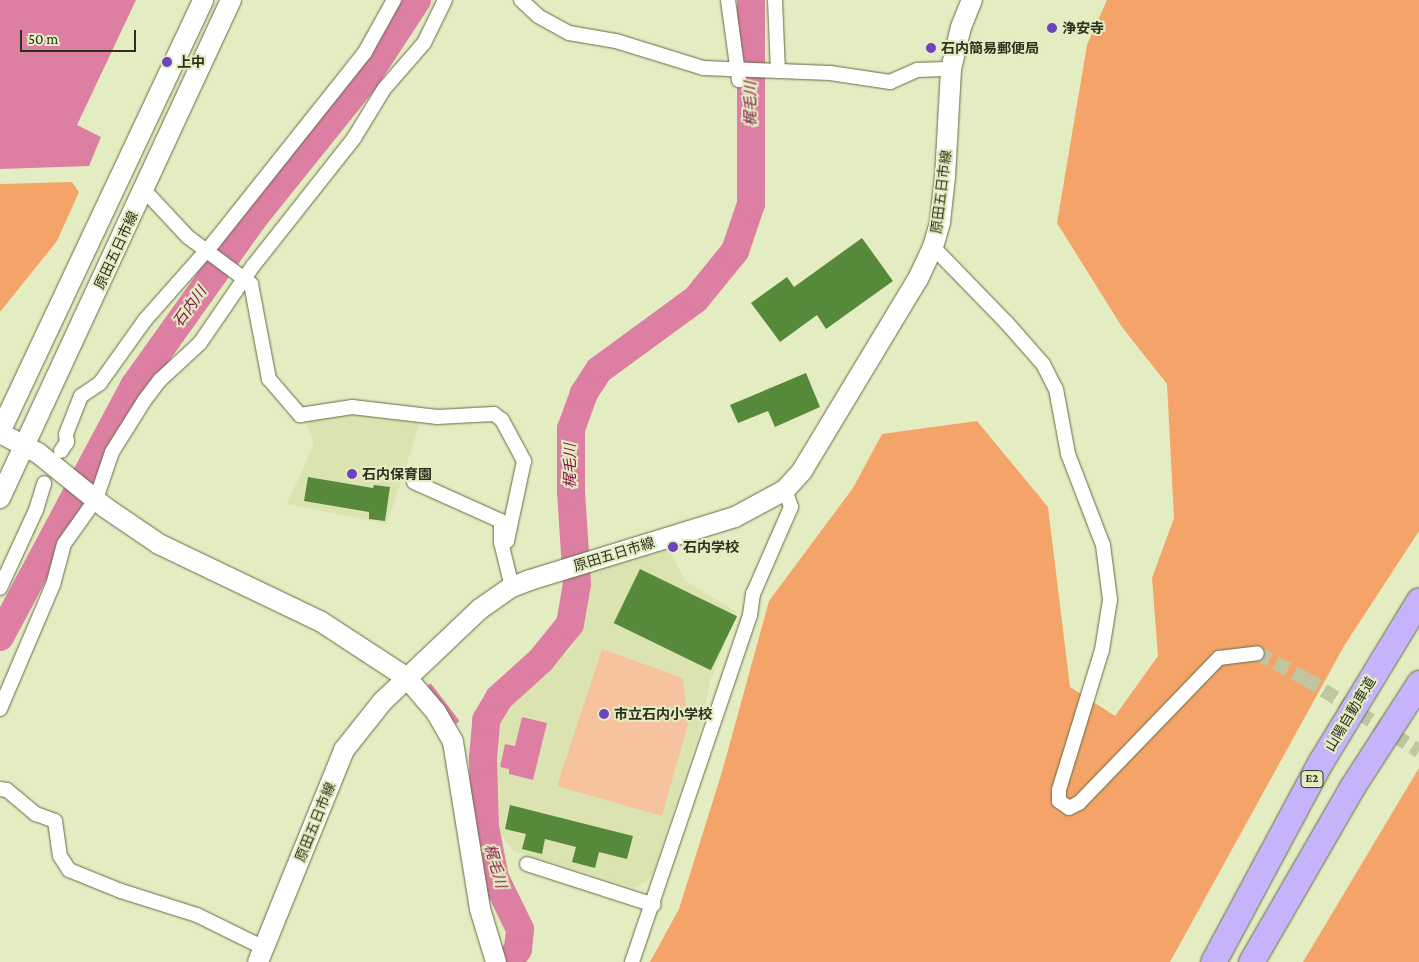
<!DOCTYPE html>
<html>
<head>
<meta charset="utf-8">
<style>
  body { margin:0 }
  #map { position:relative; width:1419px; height:962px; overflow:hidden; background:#e4ecc1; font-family:"Crimson Pro","Noto Sans JP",serif }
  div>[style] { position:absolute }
  .built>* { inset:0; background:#dbe4b1 }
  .green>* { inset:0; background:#f7c39e }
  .forest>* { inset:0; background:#f5a469 }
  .water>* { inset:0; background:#dc7fa3 }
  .stream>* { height:4.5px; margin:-2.25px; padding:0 2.25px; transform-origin:2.25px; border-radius:2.25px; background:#dc7fa3 }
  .river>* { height:28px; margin:-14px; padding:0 14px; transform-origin:14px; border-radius:14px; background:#dc7fa3 }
  .building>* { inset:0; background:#57893b; transform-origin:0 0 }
  .street-tunnel>* { height:14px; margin-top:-7px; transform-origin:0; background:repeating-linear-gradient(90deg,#bfc6a1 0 14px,transparent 0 21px) }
  .roads { filter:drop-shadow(0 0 1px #656b44) drop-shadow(0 0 1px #656b44) }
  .street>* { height:14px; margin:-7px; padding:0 7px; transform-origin:7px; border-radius:7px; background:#fff }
  .secondary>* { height:20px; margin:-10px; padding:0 10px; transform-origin:10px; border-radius:10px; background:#fff }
  .highway>* { height:25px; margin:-12.5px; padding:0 12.5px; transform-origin:12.5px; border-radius:12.5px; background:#c6b3fc }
  .dots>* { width:14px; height:14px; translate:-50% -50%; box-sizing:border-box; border:2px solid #e4ecc1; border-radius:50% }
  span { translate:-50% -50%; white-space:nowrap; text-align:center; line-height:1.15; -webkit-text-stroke:4px #e4ecc1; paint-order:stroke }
  .shield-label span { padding:1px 4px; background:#e4ecc1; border:1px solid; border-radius:4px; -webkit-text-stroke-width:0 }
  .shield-label { font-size:12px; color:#2d301f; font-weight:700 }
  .poi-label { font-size:14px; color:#2d301f; font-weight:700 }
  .left { translate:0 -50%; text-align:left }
  .street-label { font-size:14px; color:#2d301f }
  .water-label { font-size:15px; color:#83134c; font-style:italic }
  .scale { position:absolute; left:20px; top:30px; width:116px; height:22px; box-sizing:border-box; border:2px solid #2d301f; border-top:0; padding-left:6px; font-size:15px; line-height:18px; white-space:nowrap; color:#2d301f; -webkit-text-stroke:4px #e4ecc1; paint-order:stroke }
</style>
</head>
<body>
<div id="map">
  <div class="built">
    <i style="clip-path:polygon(350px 413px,420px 423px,387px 524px,287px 504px,314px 444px,305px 421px)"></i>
    <i style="clip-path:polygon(669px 548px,685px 581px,737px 612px,710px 681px,703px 720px,652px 877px,635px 888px,514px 851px,498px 831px,495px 737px,507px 707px,572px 648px,585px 621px,590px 571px)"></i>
  </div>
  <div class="green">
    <i style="clip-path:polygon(602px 649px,683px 678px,688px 724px,662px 816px,557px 786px)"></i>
  </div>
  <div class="forest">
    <i style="clip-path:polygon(1107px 0,1419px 0,1419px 531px,1344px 646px,1170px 962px,650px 962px,679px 909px,722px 772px,769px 601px,853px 488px,882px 434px,977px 421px,1048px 507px,1070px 687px,1115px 716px,1158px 656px,1152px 578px,1174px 518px,1167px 384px,1122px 327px,1057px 223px,1087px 45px)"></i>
    <i style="clip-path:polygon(72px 182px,79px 192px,57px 241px,0 312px,0 184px)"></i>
    <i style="clip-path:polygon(1419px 768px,1419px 962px,1303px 962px)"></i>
  </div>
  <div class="water">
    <i style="clip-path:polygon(0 0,136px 0,77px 125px,101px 137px,89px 166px,0 169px)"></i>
    <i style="clip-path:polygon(522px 717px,547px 723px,533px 780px,509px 774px,509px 769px,500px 767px,505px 744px,515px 746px)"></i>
  </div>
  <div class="stream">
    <i style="left:430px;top:686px;width:43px;rotate:52.6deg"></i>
  </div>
  <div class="river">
    <i style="left:0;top:637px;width:285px;rotate:-61.9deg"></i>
    <i style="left:134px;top:386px;width:205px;rotate:-54.5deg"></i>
    <i style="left:253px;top:219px;width:177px;rotate:-51.2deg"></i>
    <i style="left:364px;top:81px;width:97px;rotate:-56.8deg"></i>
    <i style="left:509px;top:962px;width:16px;rotate:-55deg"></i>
    <i style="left:518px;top:949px;width:20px;rotate:-84deg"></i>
    <i style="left:520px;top:929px;width:57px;rotate:-116.1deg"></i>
    <i style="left:495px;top:878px;width:52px;rotate:-101.1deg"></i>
    <i style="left:485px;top:827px;width:69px;rotate:-91.7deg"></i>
    <i style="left:483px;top:758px;width:38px;rotate:-85deg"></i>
    <i style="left:486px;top:720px;width:26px;rotate:-59deg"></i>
    <i style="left:499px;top:698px;width:57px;rotate:-42.1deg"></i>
    <i style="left:541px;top:660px;width:46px;rotate:-51.1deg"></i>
    <i style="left:570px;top:624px;width:41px;rotate:-80.1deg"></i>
    <i style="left:577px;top:584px;width:92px;rotate:-93.7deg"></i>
    <i style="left:571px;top:492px;width:63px;rotate:-90deg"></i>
    <i style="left:571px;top:429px;width:38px;rotate:-70deg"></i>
    <i style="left:584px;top:393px;width:27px;rotate:-57deg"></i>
    <i style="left:599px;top:370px;width:120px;rotate:-36.2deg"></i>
    <i style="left:696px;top:299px;width:62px;rotate:-50.9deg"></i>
    <i style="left:735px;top:251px;width:50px;rotate:-71.2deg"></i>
    <i style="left:751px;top:204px;width:204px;rotate:-90deg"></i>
  </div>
  <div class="building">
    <i style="clip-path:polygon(862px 238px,893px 281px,826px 329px,817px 315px,780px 342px,751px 303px,787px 277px,794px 287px)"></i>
    <i style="clip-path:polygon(806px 373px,820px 407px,775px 427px,768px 411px,738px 423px,730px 405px)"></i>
    <i style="clip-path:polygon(308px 477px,373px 488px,374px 485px,390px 487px,385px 521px,369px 519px,369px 512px,304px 501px)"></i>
    <i style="left:640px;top:569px;width:108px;height:60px;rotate:26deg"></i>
    <i style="clip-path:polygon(510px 805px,633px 836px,627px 859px,599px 852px,595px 868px,572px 862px,576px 847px,545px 839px,542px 854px,522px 849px,526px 834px,505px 829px)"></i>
  </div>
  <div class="street-tunnel">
    <i style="left:1257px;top:653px;width:55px;rotate:28deg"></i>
    <i style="left:1306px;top:679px;width:134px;rotate:32.5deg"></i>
  </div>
  <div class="roads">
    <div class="street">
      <i style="left:521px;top:0;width:23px;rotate:43deg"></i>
      <i style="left:538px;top:16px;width:35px;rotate:29deg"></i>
      <i style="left:569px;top:33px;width:48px;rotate:9.7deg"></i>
      <i style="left:616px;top:41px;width:91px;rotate:17.2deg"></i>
      <i style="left:703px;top:68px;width:127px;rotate:2.3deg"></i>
      <i style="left:830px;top:73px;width:61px;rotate:8.5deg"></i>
      <i style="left:890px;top:82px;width:30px;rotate:-24deg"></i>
      <i style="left:917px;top:70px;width:34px;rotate:-2deg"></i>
      <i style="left:728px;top:0;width:81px;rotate:82.2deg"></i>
      <i style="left:775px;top:0;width:71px;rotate:87.6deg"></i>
      <i style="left:144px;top:190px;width:64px;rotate:46.9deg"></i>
      <i style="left:188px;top:237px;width:79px;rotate:36.7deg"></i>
      <i style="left:251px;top:284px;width:97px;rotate:79.3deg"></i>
      <i style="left:269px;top:379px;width:48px;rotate:49.3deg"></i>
      <i style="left:300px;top:415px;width:53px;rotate:-8.7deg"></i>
      <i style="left:352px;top:407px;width:86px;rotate:6.7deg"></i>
      <i style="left:437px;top:417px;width:57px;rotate:-3deg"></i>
      <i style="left:494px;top:414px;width:10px;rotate:37deg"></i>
      <i style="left:502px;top:420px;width:47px;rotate:61.8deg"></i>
      <i style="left:524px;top:461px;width:82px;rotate:102deg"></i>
      <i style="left:507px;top:541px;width:6px;rotate:171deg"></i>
      <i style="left:933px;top:247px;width:105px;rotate:45.8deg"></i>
      <i style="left:1006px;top:322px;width:56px;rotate:48.6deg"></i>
      <i style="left:1043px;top:364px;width:28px;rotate:63deg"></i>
      <i style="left:1056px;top:389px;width:66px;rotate:79.5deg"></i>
      <i style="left:1068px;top:454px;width:97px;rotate:69deg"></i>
      <i style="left:1103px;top:545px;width:55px;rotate:82.7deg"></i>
      <i style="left:1110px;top:600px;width:51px;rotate:99.1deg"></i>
      <i style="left:1102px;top:650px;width:146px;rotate:107.1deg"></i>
      <i style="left:1059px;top:790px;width:11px;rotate:90deg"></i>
      <i style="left:1059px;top:801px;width:12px;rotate:35deg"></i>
      <i style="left:1069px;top:808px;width:11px;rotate:-27deg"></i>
      <i style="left:1079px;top:803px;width:202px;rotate:-46deg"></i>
      <i style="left:1219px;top:658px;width:38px;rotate:-7deg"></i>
      <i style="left:61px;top:451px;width:11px;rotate:-56deg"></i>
      <i style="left:67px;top:442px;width:8px;rotate:-97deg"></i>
      <i style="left:66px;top:434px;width:41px;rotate:-68.5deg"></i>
      <i style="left:81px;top:396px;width:23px;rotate:-34deg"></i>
      <i style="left:100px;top:383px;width:77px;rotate:-54.5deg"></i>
      <i style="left:145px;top:320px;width:104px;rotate:-48.5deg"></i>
      <i style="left:214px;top:242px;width:243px;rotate:-51.5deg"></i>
      <i style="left:365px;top:52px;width:60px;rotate:-60.9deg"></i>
      <i style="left:414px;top:482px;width:95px;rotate:24.1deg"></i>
      <i style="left:501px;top:521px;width:21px;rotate:90deg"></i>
      <i style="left:501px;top:542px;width:46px;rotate:76.3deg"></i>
      <i style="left:0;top:588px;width:86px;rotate:-65.2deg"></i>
      <i style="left:36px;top:510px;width:28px;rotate:-73deg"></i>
      <i style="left:0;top:709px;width:135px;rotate:-66.9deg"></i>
      <i style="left:53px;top:585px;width:42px;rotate:-75deg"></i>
      <i style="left:64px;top:544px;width:55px;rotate:-54.6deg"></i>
      <i style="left:96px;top:499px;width:50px;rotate:-71.2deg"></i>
      <i style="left:112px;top:452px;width:60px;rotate:-57.9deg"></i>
      <i style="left:144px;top:401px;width:26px;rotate:-53deg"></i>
      <i style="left:160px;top:380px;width:54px;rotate:-42.8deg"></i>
      <i style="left:200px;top:343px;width:93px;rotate:-55.5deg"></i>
      <i style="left:253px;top:266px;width:163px;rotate:-51.7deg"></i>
      <i style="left:354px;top:138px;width:57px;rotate:-58.5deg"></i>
      <i style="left:384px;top:89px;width:61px;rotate:-49deg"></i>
      <i style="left:424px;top:43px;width:48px;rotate:-64deg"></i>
      <i style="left:0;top:789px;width:7px;rotate:8deg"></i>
      <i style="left:7px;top:790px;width:38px;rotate:40deg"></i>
      <i style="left:36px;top:814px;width:20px;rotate:20deg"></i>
      <i style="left:55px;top:821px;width:35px;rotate:82deg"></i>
      <i style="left:60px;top:856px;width:17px;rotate:57deg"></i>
      <i style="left:69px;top:870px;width:56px;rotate:22deg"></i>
      <i style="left:121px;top:891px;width:80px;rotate:17.5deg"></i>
      <i style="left:197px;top:915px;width:75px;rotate:26.2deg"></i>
      <i style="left:527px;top:864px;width:133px;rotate:17.9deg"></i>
      <i style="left:632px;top:962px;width:367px;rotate:-71.2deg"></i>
      <i style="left:750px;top:615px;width:21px;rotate:-82deg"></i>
      <i style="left:753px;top:594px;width:95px;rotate:-66.4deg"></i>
      <i style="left:791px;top:507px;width:18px;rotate:-109deg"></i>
    </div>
    <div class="secondary">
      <i style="left:0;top:432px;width:477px;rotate:-64.8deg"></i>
      <i style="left:0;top:433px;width:43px;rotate:27.8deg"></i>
      <i style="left:38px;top:453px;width:87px;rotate:39deg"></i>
      <i style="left:106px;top:508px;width:64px;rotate:34.2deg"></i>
      <i style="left:159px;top:544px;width:178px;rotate:25.6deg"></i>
      <i style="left:320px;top:621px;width:104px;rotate:33.2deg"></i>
      <i style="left:407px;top:678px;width:45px;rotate:49.5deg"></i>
      <i style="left:436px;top:712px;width:34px;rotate:60deg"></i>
      <i style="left:453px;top:742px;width:169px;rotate:80.8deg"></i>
      <i style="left:480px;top:909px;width:55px;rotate:73.2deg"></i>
      <i style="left:0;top:498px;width:549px;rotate:-65.12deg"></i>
      <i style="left:258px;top:962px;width:229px;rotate:-67.9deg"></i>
      <i style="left:344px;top:750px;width:61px;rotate:-51.6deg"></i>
      <i style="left:382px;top:702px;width:135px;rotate:-43.5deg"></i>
      <i style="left:480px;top:609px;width:39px;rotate:-35deg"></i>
      <i style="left:512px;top:587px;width:19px;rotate:-21deg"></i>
      <i style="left:530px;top:580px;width:214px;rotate:-17.1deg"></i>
      <i style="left:735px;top:517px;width:57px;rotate:-28.4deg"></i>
      <i style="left:785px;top:490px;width:25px;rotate:-48deg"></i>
      <i style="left:802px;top:471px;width:224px;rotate:-58.9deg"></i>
      <i style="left:918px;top:279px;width:35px;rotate:-65deg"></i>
      <i style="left:933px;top:247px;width:26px;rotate:-74deg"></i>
      <i style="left:940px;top:222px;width:45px;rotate:-83.7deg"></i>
      <i style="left:945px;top:177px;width:108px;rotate:-86.8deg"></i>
      <i style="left:951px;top:69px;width:43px;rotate:-76.6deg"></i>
      <i style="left:961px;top:27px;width:29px;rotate:-68deg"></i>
    </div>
    <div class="highway">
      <i style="left:1213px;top:962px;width:228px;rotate:-61.8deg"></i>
      <i style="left:1321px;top:761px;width:188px;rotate:-58.7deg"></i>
      <i style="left:1251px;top:962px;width:202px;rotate:-60deg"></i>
      <i style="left:1352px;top:787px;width:124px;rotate:-57.2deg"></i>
    </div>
  </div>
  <div class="dots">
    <i style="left:1052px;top:28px;background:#6e43bb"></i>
    <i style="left:931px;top:48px;background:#6e43bb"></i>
    <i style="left:167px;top:62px;background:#6e43bb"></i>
    <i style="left:352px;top:474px;background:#6e43bb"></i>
    <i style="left:673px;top:547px;background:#6e43bb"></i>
    <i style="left:604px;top:714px;background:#6e43bb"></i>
  </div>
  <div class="shield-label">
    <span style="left:1312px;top:779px">E2</span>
  </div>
  <div class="poi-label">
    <span class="left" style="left:1062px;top:28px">浄安寺</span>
    <span class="left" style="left:941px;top:48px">石内簡易郵便局</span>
    <span class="left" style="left:177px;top:62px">上中</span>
    <span class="left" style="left:362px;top:474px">石内保育園</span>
    <span class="left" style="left:683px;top:547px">石内学校</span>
    <span class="left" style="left:614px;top:714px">市立石内小学校</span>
  </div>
  <div class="street-label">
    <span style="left:941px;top:192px;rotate:-83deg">原田五日市線</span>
    <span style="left:116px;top:250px;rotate:-65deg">原田五日市線</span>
    <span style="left:614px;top:554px;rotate:-17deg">原田五日市線</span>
    <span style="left:1350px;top:714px;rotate:-59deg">山陽自動車道</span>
    <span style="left:315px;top:822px;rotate:-68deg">原田五日市線</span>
  </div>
  <div class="water-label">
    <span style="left:751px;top:104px;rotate:-90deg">梶毛川</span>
    <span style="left:190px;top:307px;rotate:-54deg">石内川</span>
    <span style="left:571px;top:466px;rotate:-90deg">梶毛川</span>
    <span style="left:495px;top:866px;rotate:74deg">梶毛川</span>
  </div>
  <div class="scale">50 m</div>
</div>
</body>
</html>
